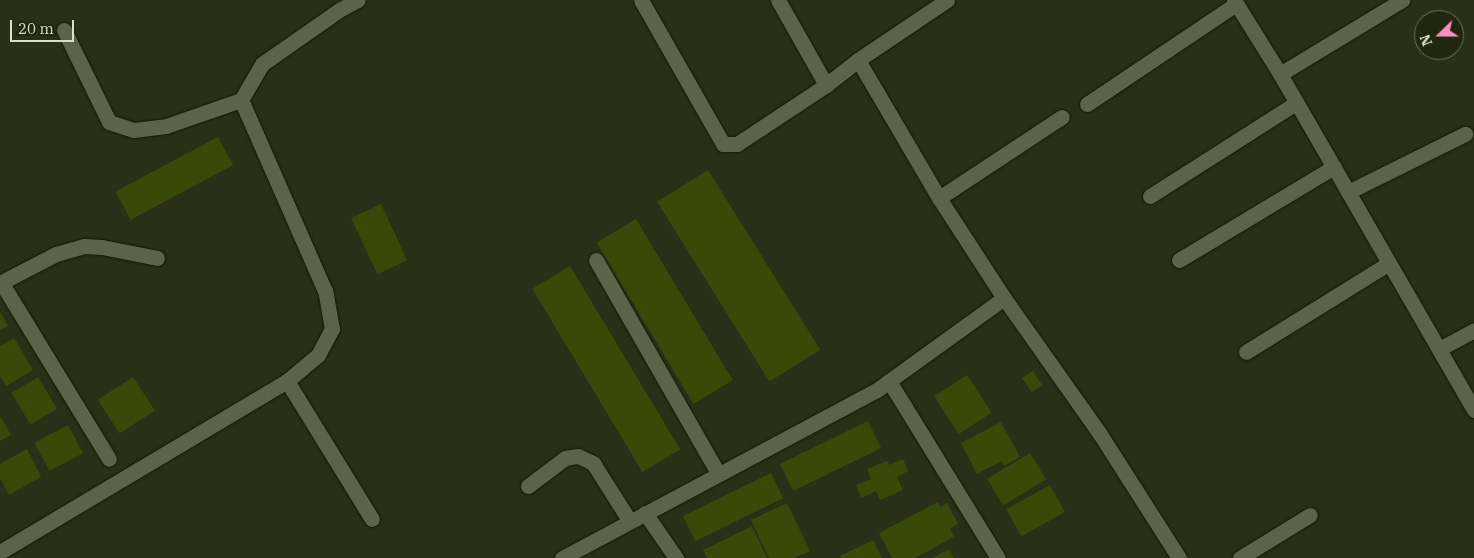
<!DOCTYPE html>
<html>
<head>
<meta charset="utf-8">
<style>
  body { margin:0 }
  #map { position:relative; width:1474px; height:558px; overflow:hidden; background:#283118; font-family:"IBM Plex Serif",serif }
  div>[style] { position:absolute }
  .building>* { inset:0; background:#374a08; transform-origin:0 0 }
  .roads { filter:drop-shadow(0 0 1px #111903) drop-shadow(0 0 1px #111903) }
  .minor>* { height:15px; margin:-7.5px; padding:0 7.5px; transform-origin:7.5px; border-radius:7.5px; background:#596449 }
  span { translate:-50% -50%; white-space:nowrap; text-align:center; line-height:1.15; -webkit-text-stroke:4.5px #1f270f; paint-order:stroke }
  .north { position:absolute; left:1414px; top:10px; width:50px; height:50px; box-sizing:border-box; background:#1f270f; border:1px solid #69715c; border-radius:50%; rotate:248deg; font-size:14px; font-weight:700; line-height:20px; text-align:center; color:#d8dfcf }
  .north::after { content:''; display:block; margin:auto; width:18px; height:22px; background:#fc8fc2; clip-path:polygon(50% 0,100% 100%,50% 72%,0 100%) }
  .scale { position:absolute; left:10px; top:20px; width:64px; height:22px; box-sizing:border-box; border:2px solid #d8dfcf; border-top:0; padding-left:6px; font-size:15px; line-height:18px; white-space:nowrap; color:#d8dfcf; -webkit-text-stroke:4px #1f270f; paint-order:stroke }
</style>
</head>
<body>
<div id="map">
  <div class="building">
    <i style="left:218px;top:137px;width:32px;height:116px;rotate:62deg"></i>
    <i style="left:708px;top:170px;width:212px;height:60px;rotate:58deg"></i>
    <i style="left:381px;top:204px;width:62px;height:33px;rotate:65deg"></i>
    <i style="left:636px;top:219px;width:188px;height:46px;rotate:59deg"></i>
    <i style="left:570px;top:266px;width:214px;height:44px;rotate:59deg"></i>
    <i style="clip-path:polygon(0 311px,8px 326px,0 330px)"></i>
    <i style="clip-path:polygon(14px 338px,33px 370px,6px 386px,0 376px,0 346px)"></i>
    <i style="left:1033px;top:371px;width:17px;height:13px;rotate:57deg"></i>
    <i style="left:967px;top:375px;width:45px;height:39px;rotate:57deg"></i>
    <i style="left:38px;top:377px;width:37px;height:31px;rotate:59deg"></i>
    <i style="left:133px;top:377px;width:40px;height:42px;rotate:57deg"></i>
    <i style="clip-path:polygon(0 416px,11px 435px,0 441px)"></i>
    <i style="left:868px;top:421px;width:30px;height:98px;rotate:64deg"></i>
    <i style="clip-path:polygon(1001px 422px,1020px 457px,1004px 466px,1002px 461px,977px 474px,961px 443px)"></i>
    <i style="left:68px;top:425px;width:32px;height:38px;rotate:62deg"></i>
    <i style="clip-path:polygon(27px 449px,41px 477px,9px 495px,0 478px,0 464px)"></i>
    <i style="left:1030px;top:453px;width:31px;height:50px;rotate:59deg"></i>
    <i style="clip-path:polygon(903px 459px,908px 471px,897px 477px,903px 490px,880px 500px,876px 491px,861px 498px,856px 485px,871px 479px,867px 469px,887px 461px,889px 465px)"></i>
    <i style="left:771px;top:473px;width:28px;height:98px;rotate:64deg"></i>
    <i style="left:1050px;top:485px;width:31px;height:50px;rotate:61deg"></i>
    <i style="clip-path:polygon(938px 502px,940px 507px,947px 503px,958px 524px,950px 528px,954px 537px,915px 558px,892px 558px,879px 533px)"></i>
    <i style="clip-path:polygon(787px 503px,810px 551px,794px 558px,769px 558px,751px 520px)"></i>
    <i style="clip-path:polygon(752px 526px,767px 558px,707px 558px,703px 550px)"></i>
    <i style="clip-path:polygon(873px 540px,882px 558px,841px 558px,840px 556px)"></i>
    <i style="clip-path:polygon(949px 549px,954px 558px,932px 558px)"></i>
  </div>
  <div class="roads">
    <div class="minor">
      <i style="left:641px;top:0;width:166px;rotate:60.3deg"></i>
      <i style="left:723px;top:144px;width:14px"></i>
      <i style="left:737px;top:144px;width:107px;rotate:-33.5deg"></i>
      <i style="left:826px;top:85px;width:41px;rotate:-38deg"></i>
      <i style="left:778px;top:0;width:98px;rotate:60.5deg"></i>
      <i style="left:947px;top:0;width:107px;rotate:146deg"></i>
      <i style="left:858px;top:60px;width:160px;rotate:59.6deg"></i>
      <i style="left:939px;top:198px;width:119px;rotate:57deg"></i>
      <i style="left:1004px;top:298px;width:166px;rotate:54.8deg"></i>
      <i style="left:1100px;top:434px;width:147px;rotate:57.5deg"></i>
      <i style="left:1234px;top:0;width:87px;rotate:58.1deg"></i>
      <i style="left:1280px;top:74px;width:388px;rotate:60deg"></i>
      <i style="left:64px;top:30px;width:102px;rotate:63.9deg"></i>
      <i style="left:109px;top:122px;width:26px;rotate:18deg"></i>
      <i style="left:134px;top:130px;width:32px;rotate:-7deg"></i>
      <i style="left:166px;top:126px;width:79px;rotate:-19.1deg"></i>
      <i style="left:1280px;top:74px;width:143px;rotate:-31.2deg"></i>
      <i style="left:1087px;top:104px;width:179px;rotate:-33.9deg"></i>
      <i style="left:1348px;top:192px;width:131px;rotate:-26.4deg"></i>
      <i style="left:1150px;top:196px;width:173px;rotate:-32.5deg"></i>
      <i style="left:939px;top:198px;width:147px;rotate:-33.4deg"></i>
      <i style="left:596px;top:260px;width:245px;rotate:60.2deg"></i>
      <i style="left:1179px;top:260px;width:181px;rotate:-31deg"></i>
      <i style="left:1px;top:282px;width:207px;rotate:58.6deg"></i>
      <i style="left:0;top:283px;width:63px;rotate:-27.4deg"></i>
      <i style="left:56px;top:254px;width:29px;rotate:-16deg"></i>
      <i style="left:84px;top:246px;width:18px;rotate:3deg"></i>
      <i style="left:102px;top:247px;width:56px;rotate:11.3deg"></i>
      <i style="left:1439px;top:349px;width:40px;rotate:-28deg"></i>
      <i style="left:1246px;top:352px;width:168px;rotate:-31.9deg"></i>
      <i style="left:287px;top:381px;width:162px;rotate:58.4deg"></i>
      <i style="left:889px;top:381px;width:142px;rotate:-35.8deg"></i>
      <i style="left:528px;top:486px;width:46px;rotate:-37.1deg"></i>
      <i style="left:565px;top:458px;width:13px;rotate:-9deg"></i>
      <i style="left:578px;top:456px;width:17px;rotate:25deg"></i>
      <i style="left:593px;top:463px;width:67px;rotate:57.7deg"></i>
      <i style="left:645px;top:513px;width:55px;rotate:55.4deg"></i>
      <i style="left:0;top:552px;width:334px;rotate:-30.8deg"></i>
      <i style="left:287px;top:381px;width:40px;rotate:-40deg"></i>
      <i style="left:318px;top:355px;width:30px;rotate:-62deg"></i>
      <i style="left:332px;top:329px;width:39px;rotate:-100deg"></i>
      <i style="left:325px;top:291px;width:209px;rotate:-113.7deg"></i>
      <i style="left:241px;top:100px;width:42px;rotate:-59.7deg"></i>
      <i style="left:262px;top:64px;width:94px;rotate:-35deg"></i>
      <i style="left:339px;top:10px;width:21px;rotate:-28deg"></i>
      <i style="left:562px;top:558px;width:357px;rotate:-28.1deg"></i>
      <i style="left:877px;top:390px;width:15px;rotate:-37deg"></i>
      <i style="left:889px;top:381px;width:208px;rotate:58.4deg"></i>
      <i style="left:1240px;top:558px;width:82px;rotate:-31.6deg"></i>
    </div>
  </div>
  <div class="north">N</div>
  <div class="scale">20 m</div>
</div>
</body>
</html>
